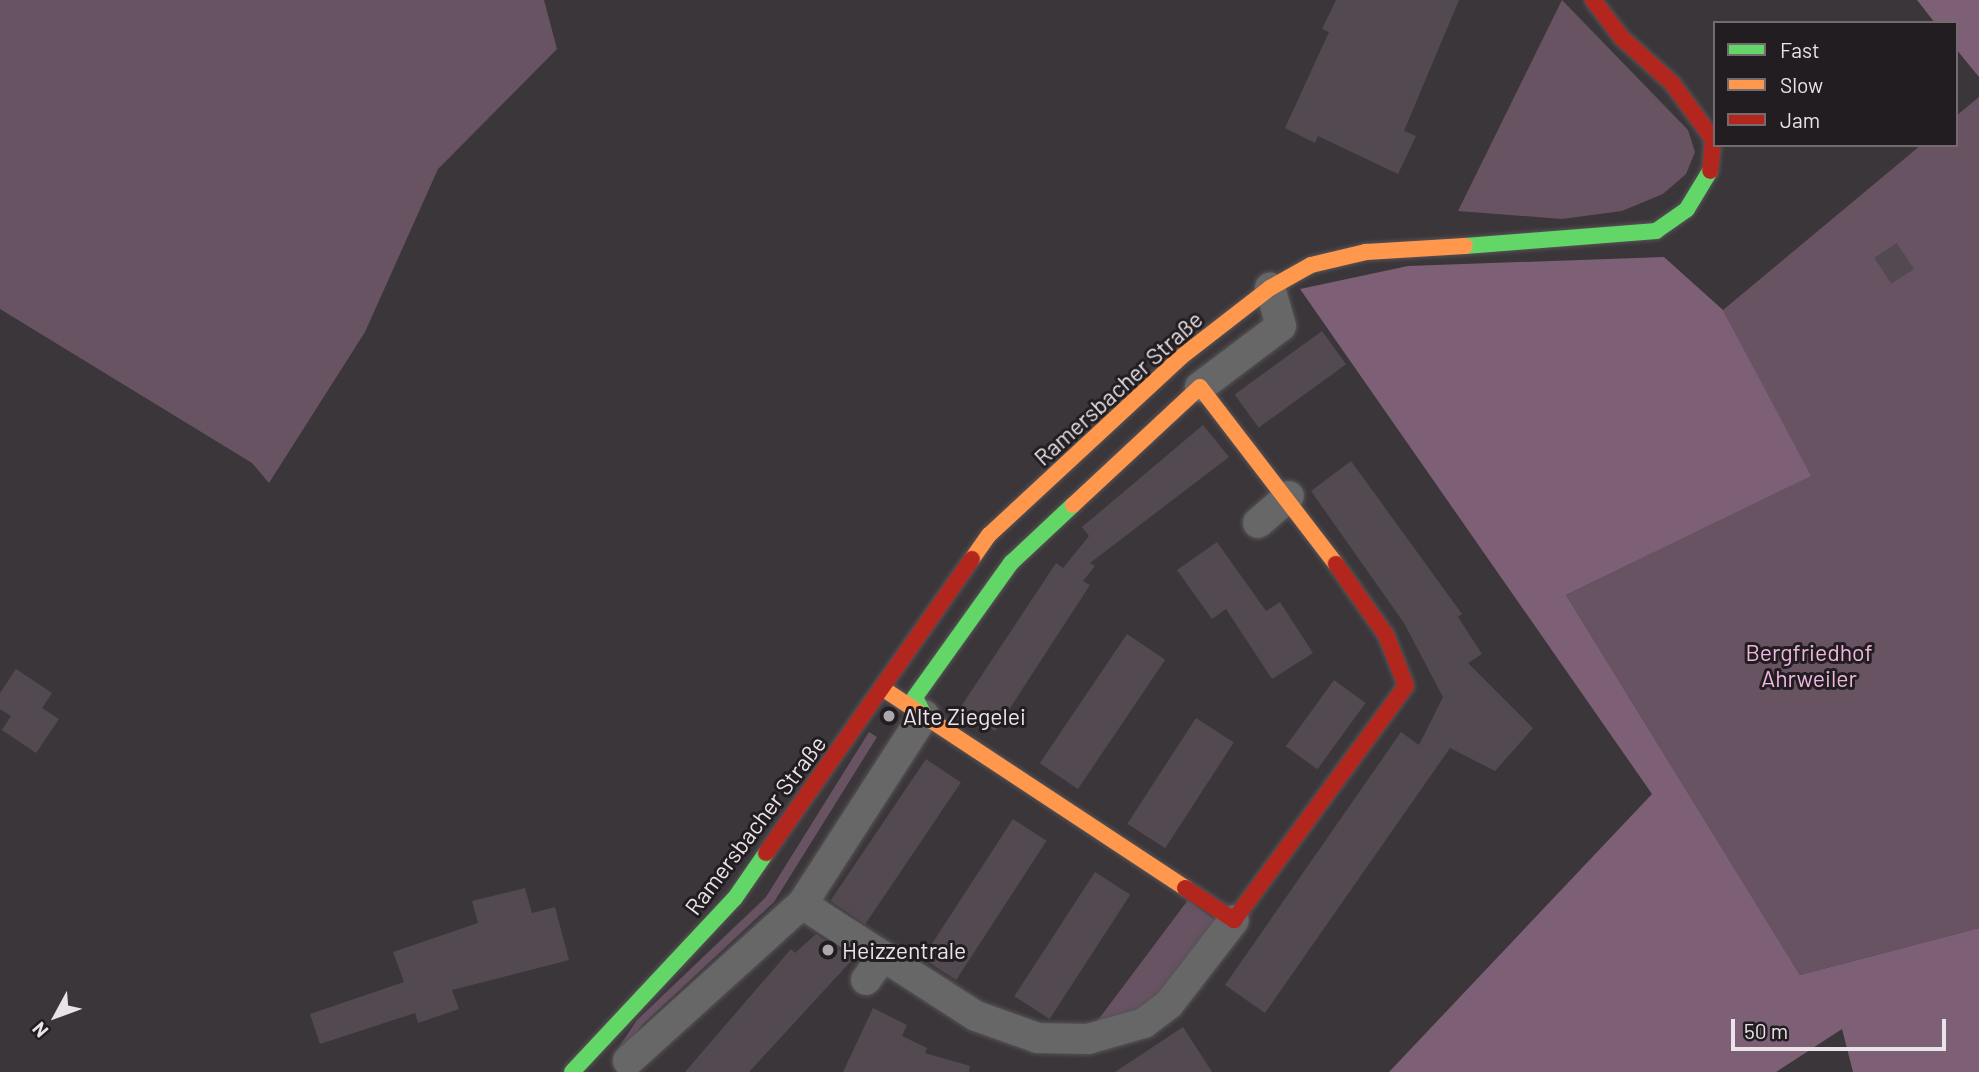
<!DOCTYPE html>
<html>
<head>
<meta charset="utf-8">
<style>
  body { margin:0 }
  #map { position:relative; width:1979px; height:1072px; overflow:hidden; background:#3b363a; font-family:Barlow,sans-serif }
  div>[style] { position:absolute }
  .green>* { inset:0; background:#685363 }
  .forest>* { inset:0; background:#7d5f76 }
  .building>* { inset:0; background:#534a51; transform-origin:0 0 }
  .roads { filter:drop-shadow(0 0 2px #565355) drop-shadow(0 0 2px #565355) }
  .street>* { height:30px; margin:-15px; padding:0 15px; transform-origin:15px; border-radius:15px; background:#676767 }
  .fast>* { height:16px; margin:-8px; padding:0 8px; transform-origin:8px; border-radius:8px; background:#63d668 }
  .slow>* { height:16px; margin:-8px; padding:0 8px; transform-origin:8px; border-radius:8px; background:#ff974d }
  .jam>* { height:16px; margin:-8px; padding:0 8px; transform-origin:8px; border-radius:8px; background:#b3261e }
  .dots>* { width:19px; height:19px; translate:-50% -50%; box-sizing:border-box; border:4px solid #221d20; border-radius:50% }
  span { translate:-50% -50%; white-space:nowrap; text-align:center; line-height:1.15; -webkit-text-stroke:6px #221d20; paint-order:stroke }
  .street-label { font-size:23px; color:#eae3e8 }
  .park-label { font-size:23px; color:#f0b6e1 }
  .poi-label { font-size:23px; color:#eae3e8 }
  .left { translate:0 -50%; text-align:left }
  .legend { position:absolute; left:1713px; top:21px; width:245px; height:126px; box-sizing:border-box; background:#221d20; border:2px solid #726c70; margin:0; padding:9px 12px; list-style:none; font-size:21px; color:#eae3e8 }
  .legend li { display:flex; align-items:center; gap:14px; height:35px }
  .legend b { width:35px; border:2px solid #726c70 }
  .north { position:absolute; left:21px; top:981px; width:70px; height:70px; -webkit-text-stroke:5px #221d20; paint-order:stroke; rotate:229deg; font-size:19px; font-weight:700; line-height:28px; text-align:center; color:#eae3e8 }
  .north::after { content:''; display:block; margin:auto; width:24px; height:32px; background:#eae3e8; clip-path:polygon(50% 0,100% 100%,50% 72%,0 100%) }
  .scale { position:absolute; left:1731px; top:1019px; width:215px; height:32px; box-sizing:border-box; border:4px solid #eae3e8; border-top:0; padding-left:9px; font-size:21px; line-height:24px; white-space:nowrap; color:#eae3e8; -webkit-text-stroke:5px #221d20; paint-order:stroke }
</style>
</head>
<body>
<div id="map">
  <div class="green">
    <i style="clip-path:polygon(0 0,544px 0,557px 49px,438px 169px,365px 332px,269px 483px,252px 463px,0 309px)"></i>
    <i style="clip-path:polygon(1562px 0,1688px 130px,1695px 152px,1686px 174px,1663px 194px,1622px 211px,1562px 219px,1458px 211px)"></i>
    <i style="clip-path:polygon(1979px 97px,1979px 928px,1800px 975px,1566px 595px,1810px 476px,1723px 310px,1921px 145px,1956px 145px,1956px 116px)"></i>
    <i style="clip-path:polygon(869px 732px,877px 737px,774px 902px,642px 1025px,618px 1059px,613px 1056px,637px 1020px,766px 897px)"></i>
    <i style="clip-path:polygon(1188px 900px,1223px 926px,1165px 999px,1089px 1032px)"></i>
  </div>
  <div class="forest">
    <i style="clip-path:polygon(1917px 0,1979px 0,1979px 77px,1956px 49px,1956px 23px,1935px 23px)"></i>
    <i style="clip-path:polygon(1664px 257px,1723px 310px,1811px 476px,1566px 595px,1800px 975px,1979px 928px,1979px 1072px,1853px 1072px,1842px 1029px,1776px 1072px,1389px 1072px,1652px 794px,1300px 289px,1408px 266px)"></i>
  </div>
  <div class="building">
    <i style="clip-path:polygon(1336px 0,1459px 0,1404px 131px,1416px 136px,1398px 174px,1318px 136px,1315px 143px,1285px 128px,1329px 32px,1322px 29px)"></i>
    <i style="left:1897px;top:243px;width:31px;height:27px;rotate:57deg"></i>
    <i style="left:1322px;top:331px;width:41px;height:108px;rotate:54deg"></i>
    <i style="clip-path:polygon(1203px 425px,1229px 457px,1090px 563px,1095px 566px,1083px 581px,1090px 585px,995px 731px,960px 708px,1056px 563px,1063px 568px,1089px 536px,1082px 527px)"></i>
    <i style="clip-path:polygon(1351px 461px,1462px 614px,1458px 617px,1482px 654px,1468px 663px,1533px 728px,1495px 771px,1450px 748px,1265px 1013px,1225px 985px,1401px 732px,1419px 745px,1443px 697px,1404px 623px,1311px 491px)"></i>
    <i style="clip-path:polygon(1217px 542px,1266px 611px,1280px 602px,1313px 653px,1272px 679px,1226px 609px,1212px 619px,1177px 570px)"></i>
    <i style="left:1127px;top:634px;width:46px;height:156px;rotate:34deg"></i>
    <i style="clip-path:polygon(16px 669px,52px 693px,42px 708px,59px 719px,36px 753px,2px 730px,11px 716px,0 709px,0 693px)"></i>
    <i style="left:1334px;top:680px;width:39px;height:82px;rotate:36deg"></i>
    <i style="left:1196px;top:718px;width:45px;height:126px;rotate:33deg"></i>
    <i style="left:926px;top:759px;width:42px;height:171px;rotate:34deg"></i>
    <i style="left:1013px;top:819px;width:40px;height:166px;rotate:33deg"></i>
    <i style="left:1095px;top:872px;width:42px;height:148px;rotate:33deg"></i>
    <i style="clip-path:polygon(525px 888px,532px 913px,555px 907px,569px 960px,452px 990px,459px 1009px,418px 1023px,415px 1013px,320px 1044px,310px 1014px,404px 982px,393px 952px,478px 923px,472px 901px)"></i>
    <i style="clip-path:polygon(816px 934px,853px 959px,749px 1072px,685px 1072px,791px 949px,795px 953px)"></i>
    <i style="clip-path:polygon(873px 1008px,907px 1025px,902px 1036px,927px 1048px,925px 1053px,970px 1066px,969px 1072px,843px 1072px)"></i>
    <i style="clip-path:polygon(1183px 1027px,1212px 1072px,1115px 1072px)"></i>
  </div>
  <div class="roads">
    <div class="street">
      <i style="left:1200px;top:387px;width:101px;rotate:-37deg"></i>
      <i style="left:1281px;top:326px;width:40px;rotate:-106deg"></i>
      <i style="left:1258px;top:523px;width:41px;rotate:-41.1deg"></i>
      <i style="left:924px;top:715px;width:225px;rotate:122.8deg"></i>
      <i style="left:802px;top:904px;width:207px;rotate:32.8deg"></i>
      <i style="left:976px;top:1016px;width:66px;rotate:19.5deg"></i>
      <i style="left:1038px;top:1038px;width:50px;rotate:1.1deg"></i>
      <i style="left:1088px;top:1039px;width:58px;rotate:-15.9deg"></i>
      <i style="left:1144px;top:1023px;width:31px;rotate:-37deg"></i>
      <i style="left:1169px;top:1004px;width:106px;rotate:-52.3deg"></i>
      <i style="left:866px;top:980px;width:29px;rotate:-55deg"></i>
      <i style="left:628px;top:1061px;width:234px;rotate:-42.1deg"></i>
    </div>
    <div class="fast">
      <i style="left:1465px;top:246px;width:192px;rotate:-4.5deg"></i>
      <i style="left:1656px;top:231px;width:38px;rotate:-35deg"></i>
      <i style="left:1687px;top:209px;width:44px;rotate:-58.8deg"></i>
      <i style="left:924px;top:715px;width:20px;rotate:-117deg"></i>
      <i style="left:915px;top:697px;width:165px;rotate:-54.4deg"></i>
      <i style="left:1011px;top:563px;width:85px;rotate:-43.1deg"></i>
      <i style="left:572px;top:1072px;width:238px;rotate:-46.9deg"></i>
      <i style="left:735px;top:898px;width:55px;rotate:-55.4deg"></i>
    </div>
    <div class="slow">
      <i style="left:1073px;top:505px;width:173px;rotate:-42.9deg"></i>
      <i style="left:1200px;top:387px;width:223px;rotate:52.5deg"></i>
      <i style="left:972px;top:559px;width:29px;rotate:-55deg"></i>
      <i style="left:989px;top:535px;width:262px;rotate:-42.8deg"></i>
      <i style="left:1181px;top:357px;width:113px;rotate:-37.8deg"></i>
      <i style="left:1270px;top:288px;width:47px;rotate:-29.3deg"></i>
      <i style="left:1311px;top:265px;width:57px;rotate:-13.3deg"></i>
      <i style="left:1366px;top:252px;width:99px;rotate:-3.5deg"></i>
      <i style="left:882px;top:688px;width:363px;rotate:33.4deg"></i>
    </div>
    <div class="jam">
      <i style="left:1593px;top:0;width:48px;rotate:52.7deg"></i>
      <i style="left:1622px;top:38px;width:67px;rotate:42deg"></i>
      <i style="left:1672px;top:83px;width:69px;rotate:53.8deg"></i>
      <i style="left:1713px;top:139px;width:32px;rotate:95deg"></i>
      <i style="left:766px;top:853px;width:359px;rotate:-55deg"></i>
      <i style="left:1185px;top:888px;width:59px;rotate:33.1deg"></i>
      <i style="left:1234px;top:920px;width:290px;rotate:-53.7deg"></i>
      <i style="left:1406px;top:686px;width:55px;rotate:-111.4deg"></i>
      <i style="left:1386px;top:635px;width:87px;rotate:-125.2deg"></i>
    </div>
  </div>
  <div class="dots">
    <i style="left:889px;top:716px;background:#ada6ab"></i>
    <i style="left:828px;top:950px;background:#ada6ab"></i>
  </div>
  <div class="street-label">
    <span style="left:1118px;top:388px;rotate:-42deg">Ramersbacher Straße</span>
    <span style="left:755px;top:825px;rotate:-53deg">Ramersbacher Straße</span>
  </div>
  <div class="park-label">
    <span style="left:1809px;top:665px">Bergfriedhof<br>Ahrweiler</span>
  </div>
  <div class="poi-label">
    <span class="left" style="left:903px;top:716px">Alte Ziegelei</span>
    <span class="left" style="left:842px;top:950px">Heizzentrale</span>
  </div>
  <ul class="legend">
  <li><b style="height:9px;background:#63d668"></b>Fast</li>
  <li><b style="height:9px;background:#ff974d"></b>Slow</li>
  <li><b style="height:9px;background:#b3261e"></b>Jam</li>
  </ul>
  <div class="north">N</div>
  <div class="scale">50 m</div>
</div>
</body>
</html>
